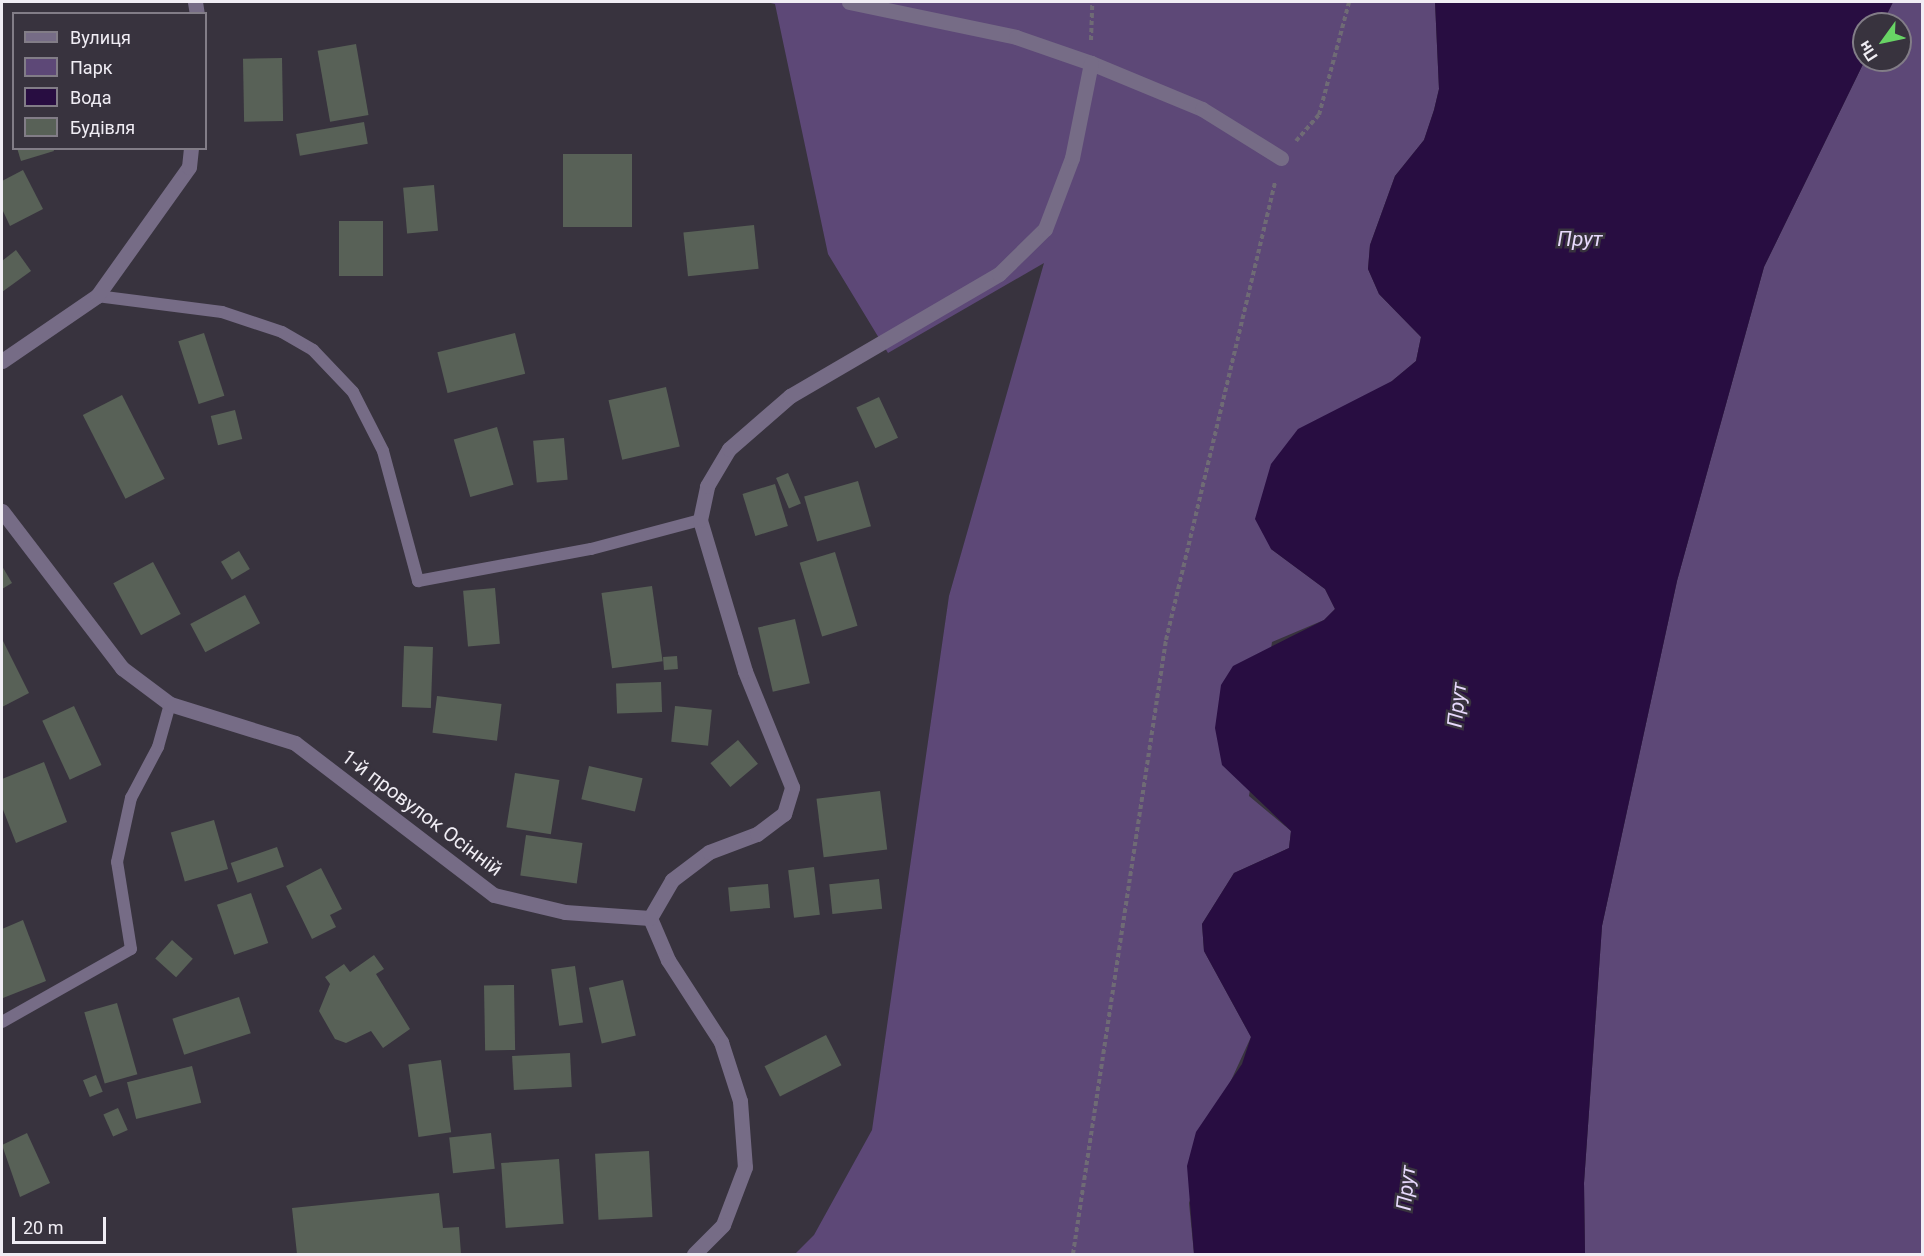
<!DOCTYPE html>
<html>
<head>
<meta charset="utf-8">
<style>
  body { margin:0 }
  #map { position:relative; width:1924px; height:1256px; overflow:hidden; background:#38333e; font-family:Roboto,sans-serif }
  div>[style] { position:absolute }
  .green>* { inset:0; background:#5d4877 }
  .water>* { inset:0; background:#280d41 }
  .building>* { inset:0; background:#586157; transform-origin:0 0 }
  .path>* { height:4px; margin-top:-2px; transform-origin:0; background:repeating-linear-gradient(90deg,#6f6b75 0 4.5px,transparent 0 7.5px) }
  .service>* { height:12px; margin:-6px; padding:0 6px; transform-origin:6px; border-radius:6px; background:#766c86 }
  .minor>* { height:15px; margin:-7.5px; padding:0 7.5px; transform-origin:7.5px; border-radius:7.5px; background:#766c86 }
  span { translate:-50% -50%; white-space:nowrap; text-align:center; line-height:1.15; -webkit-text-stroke:5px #38333e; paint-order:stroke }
  .street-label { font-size:20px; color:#f0edf4 }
  .water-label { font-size:21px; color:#e7d9fc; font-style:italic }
  .frame { position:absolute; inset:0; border:3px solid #f0edf4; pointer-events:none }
  .legend { position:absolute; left:12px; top:12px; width:195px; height:138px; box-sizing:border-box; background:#38333e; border:2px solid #827d87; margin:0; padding:8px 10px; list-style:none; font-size:18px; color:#f0edf4 }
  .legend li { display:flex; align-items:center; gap:12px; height:30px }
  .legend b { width:30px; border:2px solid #827d87 }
  .north { position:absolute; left:1852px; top:12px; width:60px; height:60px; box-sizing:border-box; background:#38333e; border:2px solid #827d87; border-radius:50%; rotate:237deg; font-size:16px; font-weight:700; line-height:24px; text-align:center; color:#f0edf4 }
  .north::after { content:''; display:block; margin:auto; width:21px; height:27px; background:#68d465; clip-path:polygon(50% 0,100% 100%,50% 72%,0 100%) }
  .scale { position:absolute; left:12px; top:1217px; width:94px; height:27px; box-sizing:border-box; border:3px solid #f0edf4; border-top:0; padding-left:8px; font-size:18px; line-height:21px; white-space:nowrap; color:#f0edf4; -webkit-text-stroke:4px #38333e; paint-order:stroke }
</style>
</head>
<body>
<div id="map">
  <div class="green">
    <i style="clip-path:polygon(766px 2px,1435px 2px,1439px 89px,1434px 110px,1424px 140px,1395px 176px,1370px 245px,1368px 269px,1379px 294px,1421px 337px,1416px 361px,1392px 381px,1271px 549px,1325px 589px,1335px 609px,1324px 620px,1272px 642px,1249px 796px,1291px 831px,1289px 848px,1234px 873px,1202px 924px,1204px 951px,1251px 1037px,1228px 1087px,1189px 1203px,1194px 1254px,795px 1254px,814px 1235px,872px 1130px,949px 596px,1044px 263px,888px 353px,828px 254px,775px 4px)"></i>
    <i style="clip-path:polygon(1893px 2px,1922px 2px,1922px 1254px,1585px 1254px,1584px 1183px,1602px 926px,1677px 581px,1764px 267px,1865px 60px,1900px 60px,1900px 24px,1882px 24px)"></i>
  </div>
  <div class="water">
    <i style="clip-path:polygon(1435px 2px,1893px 2px,1882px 24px,1864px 24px,1865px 60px,1764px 267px,1677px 581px,1602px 926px,1584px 1183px,1585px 1254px,1194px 1254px,1187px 1166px,1196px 1132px,1242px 1064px,1251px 1037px,1204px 951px,1202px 924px,1234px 873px,1289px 848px,1291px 831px,1222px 765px,1215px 728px,1221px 685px,1233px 666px,1324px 620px,1335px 609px,1325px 589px,1271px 549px,1255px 519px,1271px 464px,1298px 429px,1392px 381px,1416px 361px,1421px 337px,1379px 294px,1368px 269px,1370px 245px,1395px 176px,1424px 140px,1434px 110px,1439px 89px)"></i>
  </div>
  <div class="building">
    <i style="left:356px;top:44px;width:72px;height:39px;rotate:80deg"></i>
    <i style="left:282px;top:58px;width:63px;height:39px;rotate:89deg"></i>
    <i style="left:364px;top:122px;width:22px;height:69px;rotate:80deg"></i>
    <i style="clip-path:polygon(17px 148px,53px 148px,54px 151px,21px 161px)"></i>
    <i style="left:563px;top:154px;width:69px;height:73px"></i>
    <i style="clip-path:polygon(23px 170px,43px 209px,10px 226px,2px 209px,2px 181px)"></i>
    <i style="left:434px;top:185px;width:46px;height:31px;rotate:85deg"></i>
    <i style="left:339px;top:221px;width:44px;height:55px"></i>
    <i style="left:754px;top:225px;width:44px;height:71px;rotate:84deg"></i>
    <i style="clip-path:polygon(16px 250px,31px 271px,2px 292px,2px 261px)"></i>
    <i style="left:204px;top:333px;width:66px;height:27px;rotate:72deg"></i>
    <i style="left:515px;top:333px;width:42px;height:80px;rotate:76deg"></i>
    <i style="left:666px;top:387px;width:61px;height:59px;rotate:77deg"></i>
    <i style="left:122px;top:395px;width:94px;height:44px;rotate:63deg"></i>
    <i style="left:879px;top:397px;width:45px;height:25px;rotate:65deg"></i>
    <i style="left:235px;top:410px;width:30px;height:25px;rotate:76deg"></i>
    <i style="left:497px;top:427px;width:60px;height:45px;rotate:74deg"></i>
    <i style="left:564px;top:438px;width:42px;height:31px;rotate:85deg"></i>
    <i style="left:788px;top:473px;width:33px;height:13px;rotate:67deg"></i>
    <i style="left:858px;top:481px;width:47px;height:56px;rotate:74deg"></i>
    <i style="left:775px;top:484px;width:44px;height:34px;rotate:73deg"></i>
    <i style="left:239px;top:551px;width:21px;height:21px;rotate:59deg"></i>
    <i style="left:835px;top:552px;width:77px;height:37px;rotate:73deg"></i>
    <i style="left:153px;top:562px;width:59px;height:45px;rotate:62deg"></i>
    <i style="clip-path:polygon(2px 566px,12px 583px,2px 589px)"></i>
    <i style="left:652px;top:586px;width:76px;height:51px;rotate:82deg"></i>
    <i style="left:495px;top:588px;width:56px;height:32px;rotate:85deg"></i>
    <i style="left:245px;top:595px;width:32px;height:62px;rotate:62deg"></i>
    <i style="left:795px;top:619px;width:66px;height:38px;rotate:77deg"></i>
    <i style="clip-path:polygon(2px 639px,29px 693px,2px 707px)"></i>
    <i style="left:404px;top:646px;width:29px;height:61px;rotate:2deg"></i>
    <i style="left:677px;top:656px;width:13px;height:14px;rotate:86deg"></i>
    <i style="left:661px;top:682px;width:30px;height:45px;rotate:88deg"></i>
    <i style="left:437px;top:696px;width:65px;height:37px;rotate:7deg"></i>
    <i style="left:74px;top:706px;width:65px;height:35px;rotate:65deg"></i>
    <i style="left:675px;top:706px;width:37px;height:36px;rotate:6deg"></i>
    <i style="left:738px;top:740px;width:31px;height:36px;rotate:50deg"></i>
    <i style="clip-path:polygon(44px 762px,67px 822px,16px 843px,2px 807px,2px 779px)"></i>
    <i style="left:589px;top:766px;width:55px;height:34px;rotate:13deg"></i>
    <i style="left:515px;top:773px;width:45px;height:55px;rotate:9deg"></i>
    <i style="left:880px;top:791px;width:59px;height:64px;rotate:83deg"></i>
    <i style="left:214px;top:820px;width:51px;height:45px;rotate:74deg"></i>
    <i style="left:526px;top:835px;width:57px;height:41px;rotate:8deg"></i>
    <i style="left:277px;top:847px;width:21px;height:49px;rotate:71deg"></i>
    <i style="left:814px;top:867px;width:48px;height:26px;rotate:83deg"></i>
    <i style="clip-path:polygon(321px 868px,342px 909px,330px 915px,336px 927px,312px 939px,286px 886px)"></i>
    <i style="left:879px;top:879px;width:30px;height:50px;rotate:84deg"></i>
    <i style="left:768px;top:884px;width:24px;height:40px;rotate:85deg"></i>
    <i style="left:251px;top:893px;width:53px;height:36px;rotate:71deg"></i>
    <i style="clip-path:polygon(23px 920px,46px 981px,3px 998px,2px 929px)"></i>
    <i style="left:172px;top:940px;width:28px;height:25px;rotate:42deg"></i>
    <i style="clip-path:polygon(374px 955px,384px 969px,376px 974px,410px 1029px,383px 1048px,371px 1031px,346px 1043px,335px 1039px,319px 1011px,330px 984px,325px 977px,344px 964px,350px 972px)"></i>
    <i style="left:575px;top:966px;width:57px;height:24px;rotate:82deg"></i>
    <i style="left:623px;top:980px;width:57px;height:35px;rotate:77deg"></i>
    <i style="left:514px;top:985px;width:65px;height:30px;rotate:89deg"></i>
    <i style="left:239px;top:997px;width:38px;height:70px;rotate:72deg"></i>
    <i style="left:117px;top:1003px;width:74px;height:34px;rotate:74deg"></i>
    <i style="left:826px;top:1035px;width:34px;height:69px;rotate:63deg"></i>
    <i style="left:570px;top:1053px;width:34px;height:58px;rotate:87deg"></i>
    <i style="left:441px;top:1060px;width:73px;height:33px;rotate:82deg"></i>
    <i style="left:192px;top:1066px;width:38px;height:67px;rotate:76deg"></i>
    <i style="left:96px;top:1075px;width:18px;height:14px;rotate:68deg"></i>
    <i style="left:118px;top:1108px;width:24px;height:16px;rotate:66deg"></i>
    <i style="clip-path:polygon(27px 1133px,50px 1183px,20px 1197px,2px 1145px)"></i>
    <i style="left:491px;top:1133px;width:36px;height:42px;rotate:84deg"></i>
    <i style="left:649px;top:1151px;width:66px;height:54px;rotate:87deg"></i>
    <i style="left:559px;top:1159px;width:65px;height:58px;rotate:86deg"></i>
    <i style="clip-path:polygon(439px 1193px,443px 1228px,459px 1227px,461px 1254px,297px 1254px,292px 1208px)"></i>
  </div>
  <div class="path">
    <i style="left:1091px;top:40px;width:38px;rotate:-88deg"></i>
    <i style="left:1296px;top:141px;width:35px;rotate:-49deg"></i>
    <i style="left:1319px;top:115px;width:117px;rotate:-75.1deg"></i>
    <i style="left:1073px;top:1254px;width:621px;rotate:-81.39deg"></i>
    <i style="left:1166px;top:640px;width:472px;rotate:-76.6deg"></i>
  </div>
  <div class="service">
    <i style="left:97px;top:296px;width:126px;rotate:7.3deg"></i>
    <i style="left:222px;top:312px;width:63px;rotate:18.4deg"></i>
    <i style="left:282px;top:332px;width:36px;rotate:30deg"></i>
    <i style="left:313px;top:350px;width:58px;rotate:46.4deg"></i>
    <i style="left:353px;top:392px;width:66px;rotate:63deg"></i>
    <i style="left:383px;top:451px;width:135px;rotate:74.9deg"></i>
    <i style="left:418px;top:581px;width:176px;rotate:-10.5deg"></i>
    <i style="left:591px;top:549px;width:113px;rotate:-14.9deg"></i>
    <i style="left:2px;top:1022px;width:148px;rotate:-29.5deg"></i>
    <i style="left:131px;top:949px;width:88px;rotate:-99.1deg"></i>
    <i style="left:117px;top:862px;width:66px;rotate:-77.7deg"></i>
    <i style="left:131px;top:798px;width:58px;rotate:-62.1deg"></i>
    <i style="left:158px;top:747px;width:45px;rotate:-74.4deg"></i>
  </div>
  <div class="minor">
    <i style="left:195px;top:2px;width:12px;rotate:81deg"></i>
    <i style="left:849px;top:2px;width:171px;rotate:11.8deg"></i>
    <i style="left:1016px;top:37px;width:79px;rotate:19.1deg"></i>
    <i style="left:1091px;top:63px;width:120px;rotate:22.5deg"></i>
    <i style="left:1202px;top:109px;width:93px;rotate:31.8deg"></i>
    <i style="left:2px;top:361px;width:115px;rotate:-34.4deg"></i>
    <i style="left:97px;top:296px;width:158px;rotate:-54.5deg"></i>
    <i style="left:189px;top:167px;width:19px;rotate:-84deg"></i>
    <i style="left:2px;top:511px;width:198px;rotate:52.6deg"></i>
    <i style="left:122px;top:668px;width:60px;rotate:36.9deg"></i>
    <i style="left:170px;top:704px;width:131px;rotate:17.3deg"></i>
    <i style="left:295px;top:743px;width:250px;rotate:37.4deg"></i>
    <i style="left:494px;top:895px;width:73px;rotate:13.5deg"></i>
    <i style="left:565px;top:912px;width:85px;rotate:4deg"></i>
    <i style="left:650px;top:918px;width:46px;rotate:66.8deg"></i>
    <i style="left:668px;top:960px;width:98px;rotate:57.1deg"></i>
    <i style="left:721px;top:1042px;width:62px;rotate:72.1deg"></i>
    <i style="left:740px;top:1101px;width:66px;rotate:85.7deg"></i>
    <i style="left:745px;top:1167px;width:62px;rotate:110.8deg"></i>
    <i style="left:723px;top:1225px;width:41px;rotate:135deg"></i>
    <i style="left:650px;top:918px;width:44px;rotate:-59.9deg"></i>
    <i style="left:672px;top:880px;width:46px;rotate:-37.1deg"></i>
    <i style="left:709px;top:852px;width:51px;rotate:-20.6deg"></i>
    <i style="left:757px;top:834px;width:34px;rotate:-37deg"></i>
    <i style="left:784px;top:814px;width:28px;rotate:-73deg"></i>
    <i style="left:792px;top:787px;width:125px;rotate:-112.1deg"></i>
    <i style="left:745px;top:671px;width:158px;rotate:-106.6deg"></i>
    <i style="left:700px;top:520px;width:35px;rotate:-78deg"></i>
    <i style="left:707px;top:486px;width:43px;rotate:-59.3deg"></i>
    <i style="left:729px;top:449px;width:81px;rotate:-41deg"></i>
    <i style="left:790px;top:396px;width:242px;rotate:-30.3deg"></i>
    <i style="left:999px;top:274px;width:64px;rotate:-44.4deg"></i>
    <i style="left:1045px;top:229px;width:76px;rotate:-69.2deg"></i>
    <i style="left:1072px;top:158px;width:97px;rotate:-78.7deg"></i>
  </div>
  <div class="street-label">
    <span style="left:422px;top:813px;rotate:37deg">1-й провулок Осінній</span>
  </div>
  <div class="water-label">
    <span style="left:1580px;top:239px">Прут</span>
    <span style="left:1457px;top:705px;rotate:-84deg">Прут</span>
    <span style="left:1406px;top:1188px;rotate:-84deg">Прут</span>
  </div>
  <div class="frame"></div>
  <ul class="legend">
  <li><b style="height:8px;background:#766c86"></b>Вулиця</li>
  <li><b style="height:16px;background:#5d4877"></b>Парк</li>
  <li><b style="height:16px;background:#280d41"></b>Вода</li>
  <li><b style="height:16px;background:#586157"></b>Будівля</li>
  </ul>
  <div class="north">Пн</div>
  <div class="scale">20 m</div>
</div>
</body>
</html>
